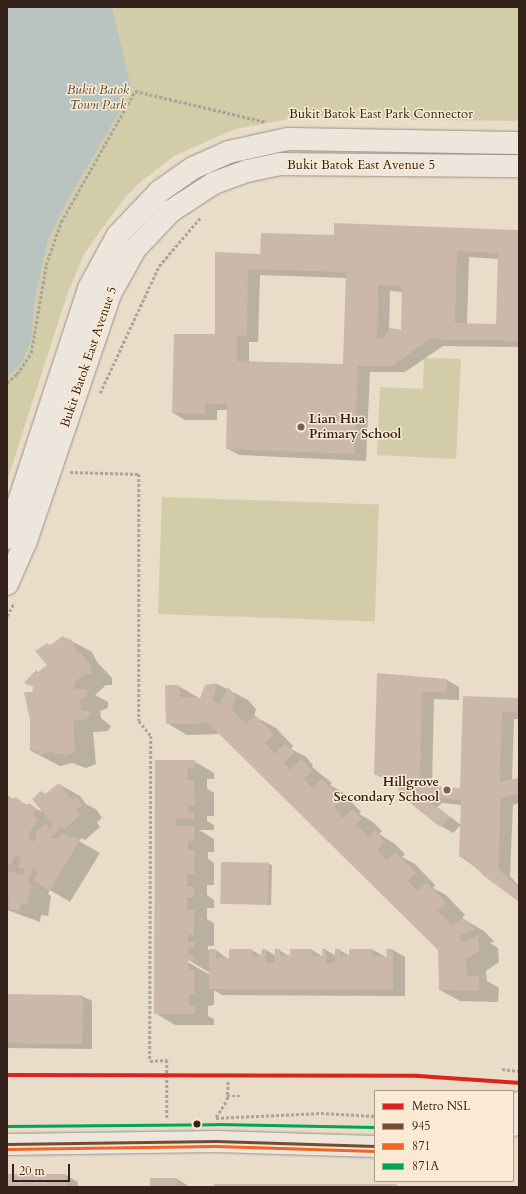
<!DOCTYPE html>
<html>
<head>
<meta charset="utf-8">
<style>
  body { margin:0 }
  #map { position:relative; width:526px; height:1194px; overflow:hidden; background:#e9dcc8; font-family:Cardo,serif }
  div>[style] { position:absolute }
  .green>* { inset:0; background:#d2cda8; transform-origin:0 0 }
  .water>* { inset:0; background:#b9c4c0 }
  .shadow>* { inset:0; background:#0003 }
  .building>* { inset:0; background:#cbb8ab; transform-origin:0 0 }
  .path>* { height:2.5px; margin-top:-1.25px; transform-origin:0; background:repeating-linear-gradient(90deg,#aba49c 0 3px,transparent 0 5px) }
  .roads { filter:drop-shadow(0 0 1px #9b9185) drop-shadow(0 0 1px #9b9185) }
  .minor>* { height:21px; margin:-10.5px; padding:0 10.5px; transform-origin:10.5px; border-radius:10.5px; background:#ece6dc }
  .tertiary>* { height:22px; margin:-11px; padding:0 11px; transform-origin:11px; border-radius:11px; background:#ece6dc }
  .bus-1>* { height:3px; margin:-1.5px; padding:0 1.5px; transform-origin:1.5px; border-radius:1.5px; background:#7a4b2a }
  .bus-2>* { height:3px; margin:-1.5px; padding:0 1.5px; transform-origin:1.5px; border-radius:1.5px; background:#f26522 }
  .bus-3>* { height:3px; margin:-1.5px; padding:0 1.5px; transform-origin:1.5px; border-radius:1.5px; background:#00a651 }
  .metro-1>* { height:4px; margin:-2px; padding:0 2px; transform-origin:2px; border-radius:2px; background:#dc241f }
  .dots>* { width:11px; height:11px; translate:-50% -50%; box-sizing:border-box; border:2px solid #faead3; border-radius:50% }
  span { translate:-50% -50%; white-space:nowrap; text-align:center; line-height:1.15; -webkit-text-stroke:3px #faead3; paint-order:stroke }
  .park-label { font-size:13px; color:#584a38; font-style:italic }
  .street-label { font-size:13px; color:#35231b }
  .poi-label { font-size:13px; color:#35231b; font-weight:700 }
  .left { translate:0 -50%; text-align:left }
  .right { translate:-100% -50%; text-align:right }
  .frame { position:absolute; inset:0; border:8px solid #35231b; pointer-events:none }
  .legend { position:absolute; left:374px; top:1090px; width:140px; height:92px; box-sizing:border-box; background:#faead3; border:1px solid #ab9a89; margin:0; padding:5px 7px; list-style:none; font-size:12px; color:#35231b }
  .legend li { display:flex; align-items:center; gap:8px; height:20px }
  .legend b { width:20px; border:1px solid #ab9a89 }
  .scale { position:absolute; left:12px; top:1164px; width:58px; height:18px; box-sizing:border-box; border:2px solid #35231b; border-top:0; padding-left:5px; font-size:12px; line-height:14px; white-space:nowrap; color:#35231b; -webkit-text-stroke:3px #faead3; paint-order:stroke }
</style>
</head>
<body>
<div id="map">
  <div class="green">
    <i style="clip-path:polygon(7px 7px,519px 7px,519px 121px,295px 118px,235px 129px,174px 156px,138px 184px,123px 200px,84px 254px,67px 295px,7px 481px)"></i>
    <i style="clip-path:polygon(424px 358px,461px 359px,456px 459px,377px 455px,380px 387px,423px 389px)"></i>
    <i style="left:162px;top:497px;width:217px;height:117px;rotate:2deg"></i>
  </div>
  <div class="water">
    <i style="clip-path:polygon(7px 7px,112px 7px,130px 83px,121px 109px,65px 205px,48px 240px,35px 297px,31px 341px,22px 362px,7px 378px)"></i>
  </div>
  <div class="shadow">
    <i style="clip-path:polygon(evenodd,519px 231px,519px 347px,443px 346px,405px 372px,370px 372px,366px 461px,239px 455px,227px 448px,228px 410px,217px 410px,217px 420px,185px 420px,173px 413px,216px 335px,216px 253px,261px 255px,335px 237px,519px 231px,469px 257px,499px 259px,497px 325px,467px 325px,469px 257px,519px 231px,260px 275px,347px 278px,344px 365px,249px 363px,249px 342px,258px 342px,260px 275px,519px 231px,390px 291px,403px 292px,402px 331px,389px 332px,390px 291px)"></i>
    <i style="clip-path:polygon(64px 637px,92px 652px,97px 662px,112px 678px,112px 685px,106px 685px,95px 695px,108px 702px,108px 708px,100px 711px,101px 718px,111px 726px,108px 731px,93px 732px,96px 764px,86px 768px,72px 763px,60px 766px,31px 751px,33px 693px,39px 673px,49px 666px,47px 644px,51px 646px)"></i>
    <i style="clip-path:polygon(evenodd,378px 674px,447px 680px,459px 687px,459px 700px,434px 699px,432px 787px,461px 789px,464px 697px,519px 699px,519px 719px,514px 719px,512px 780px,519px 779px,519px 803px,513px 805px,510px 876px,519px 886px,519px 900px,460px 856px,461px 825px,453px 833px,441px 826px,398px 782px,388px 781px,375px 774px,378px 674px,442px 803px,461px 805px,461px 825px,437px 807px,442px 803px)"></i>
    <i style="clip-path:polygon(217px 684px,248px 700px,256px 709px,254px 716px,276px 728px,293px 746px,291px 749px,306px 757px,313px 765px,312px 767px,332px 783px,330px 785px,342px 792px,361px 812px,359px 814px,373px 822px,382px 831px,379px 834px,395px 844px,405px 854px,402px 857px,415px 864px,435px 885px,433px 888px,446px 895px,465px 915px,462px 918px,484px 931px,494px 941px,490px 943px,498px 948px,499px 962px,486px 971px,487px 981px,499px 988px,498px 1002px,460px 1001px,440px 990px,439px 950px,221px 734px,187px 735px,167px 723px,178px 686px,201px 699px,205px 686px)"></i>
    <i style="clip-path:polygon(evenodd,156px 761px,194px 761px,214px 773px,214px 779px,207px 779px,207px 788px,214px 793px,214px 816px,207px 816px,207px 821px,214px 825px,214px 830px,199px 830px,214px 839px,214px 852px,208px 852px,208px 859px,214px 863px,214px 885px,207px 885px,207px 895px,214px 900px,214px 908px,207px 908px,207px 919px,214px 923px,214px 946px,208px 946px,208px 950px,216px 950px,228px 959px,252px 950px,262px 956px,266px 950px,276px 956px,279px 950px,291px 957px,312px 950px,323px 957px,326px 950px,336px 956px,339px 950px,350px 956px,350px 950px,373px 950px,388px 958px,393px 950px,405px 957px,405px 996px,222px 995px,214px 990px,214px 1005px,208px 1006px,208px 1016px,214px 1019px,214px 1025px,175px 1025px,155px 1013px,156px 761px,185px 958px,210px 973px,210px 975px,184px 960px,185px 958px)"></i>
    <i style="clip-path:polygon(59px 784px,80px 796px,86px 804px,97px 810px,102px 818px,97px 822px,100px 827px,85px 840px,82px 838px,79px 841px,100px 853px,70px 902px,50px 890px,48px 894px,51px 896px,48px 916px,41px 915px,40px 922px,7px 910px,7px 873px,12px 874px,7px 871px,7px 796px,41px 811px,46px 795px)"></i>
    <i style="clip-path:polygon(269px 864px,272px 865px,271px 905px,221px 903px)"></i>
    <i style="clip-path:polygon(7px 995px,82px 996px,92px 1001px,92px 1049px,7px 1048px)"></i>
    <i style="clip-path:polygon(7px 1175px,66px 1175px,78px 1182px,78px 1187px,7px 1187px)"></i>
    <i style="clip-path:polygon(177px 1179px,190px 1187px,152px 1187px)"></i>
  </div>
  <div class="building">
    <i style="clip-path:polygon(evenodd,334px 223px,519px 230px,519px 341px,430px 339px,392px 366px,358px 366px,354px 454px,226px 449px,227px 404px,205px 403px,205px 414px,172px 413px,174px 334px,215px 334px,215px 252px,260px 254px,261px 233px,334px 235px,334px 223px,457px 251px,498px 253px,496px 324px,455px 323px,457px 251px,334px 223px,248px 269px,346px 272px,343px 364px,237px 361px,237px 335px,247px 336px,248px 269px,334px 223px,378px 285px,402px 287px,401px 330px,390px 328px,384px 338px,377px 338px,378px 285px)"></i>
    <i style="clip-path:polygon(63px 636px,67px 640px,71px 639px,78px 653px,81px 652px,91px 666px,92px 673px,85px 674px,75px 682px,74px 689px,87px 689px,88px 696px,80px 699px,81px 710px,89px 711px,91px 714px,87px 719px,73px 721px,75px 752px,65px 757px,64px 753px,55px 755px,54px 751px,39px 755px,38px 751px,30px 751px,30px 720px,24px 692px,32px 692px,33px 687px,24px 683px,36px 670px,38px 672px,47px 665px,35px 651px,47px 643px,49px 646px)"></i>
    <i style="clip-path:polygon(377px 673px,447px 679px,447px 693px,422px 692px,420px 784px,430px 786px,460px 788px,463px 696px,519px 698px,519px 713px,502px 712px,500px 782px,519px 778px,519px 794px,501px 798px,498px 869px,519px 888px,519px 902px,484px 876px,465px 857px,459px 857px,461px 800px,429px 797px,426px 799px,450px 817px,440px 827px,399px 794px,396px 775px,374px 775px)"></i>
    <i style="clip-path:polygon(217px 683px,213px 700px,220px 704px,228px 687px,236px 697px,232px 710px,246px 724px,255px 715px,274px 734px,265px 743px,275px 754px,285px 744px,294px 753px,284px 763px,290px 770px,301px 759px,312px 771px,304px 779px,313px 788px,322px 779px,342px 800px,334px 808px,343px 818px,352px 809px,362px 819px,356px 825px,368px 837px,375px 831px,385px 842px,377px 850px,387px 860px,395px 852px,416px 873px,408px 881px,417px 891px,426px 882px,446px 903px,438px 911px,451px 925px,463px 918px,475px 930px,459px 936px,462px 942px,479px 935px,479px 951px,466px 959px,467px 976px,479px 976px,479px 991px,439px 990px,438px 950px,208px 723px,166px 724px,165px 685px,179px 685px,180px 697px,200px 698px,205px 685px)"></i>
    <i style="clip-path:polygon(155px 760px,195px 760px,194px 768px,188px 768px,187px 780px,194px 780px,195px 805px,188px 805px,188px 812px,194px 812px,194px 819px,176px 819px,176px 826px,194px 826px,194px 841px,188px 841px,188px 850px,194px 850px,194px 874px,187px 874px,187px 887px,194px 887px,194px 897px,187px 897px,187px 910px,194px 910px,194px 935px,188px 935px,188px 942px,194px 942px,194px 948px,188px 948px,188px 955px,194px 955px,194px 961px,188px 961px,189px 970px,194px 970px,194px 994px,189px 994px,189px 1006px,194px 1006px,194px 1014px,154px 1014px)"></i>
    <i style="clip-path:polygon(59px 783px,72px 800px,76px 797px,82px 805px,77px 810px,80px 815px,64px 829px,61px 827px,50px 838px,58px 839px,63px 833px,80px 840px,49px 891px,34px 880px,38px 873px,33px 867px,28px 883px,31px 883px,27px 905px,21px 904px,19px 911px,9px 909px,7px 871px,24px 875px,25px 869px,18px 868px,21px 857px,16px 855px,10px 865px,7px 862px,7px 794px,12px 799px,16px 797px,26px 806px,29px 803px,36px 808px,33px 816px,38px 818px,28px 836px,33px 842px,37px 836px,35px 833px,45px 823px,50px 829px,53px 825px,32px 799px,41px 791px,45px 794px)"></i>
    <i style="left:221px;top:862px;width:48px;height:42px;rotate:1deg"></i>
    <i style="clip-path:polygon(209px 949px,216px 949px,216px 958px,229px 958px,229px 949px,252px 949px,252px 956px,261px 956px,262px 949px,266px 949px,266px 963px,275px 963px,275px 949px,280px 949px,280px 956px,290px 955px,290px 949px,312px 949px,312px 956px,322px 956px,322px 949px,326px 949px,326px 964px,335px 963px,335px 949px,340px 949px,340px 955px,349px 955px,349px 949px,373px 949px,373px 956px,387px 957px,386px 949px,393px 949px,393px 989px,209px 989px)"></i>
    <i style="left:7px;top:994px;width:76px;height:49px;rotate:1deg"></i>
    <i style="left:7px;top:1174px;width:59px;height:13px"></i>
    <i style="left:150px;top:1178px;width:27px;height:9px"></i>
    <i style="left:214px;top:1184px;width:183px;height:3px"></i>
  </div>
  <div class="path">
    <i style="left:7px;top:383px;width:13px;rotate:-42deg"></i>
    <i style="left:17px;top:374px;width:25px;rotate:-56deg"></i>
    <i style="left:31px;top:353px;width:89px;rotate:-80.3deg"></i>
    <i style="left:46px;top:265px;width:46px;rotate:-70.8deg"></i>
    <i style="left:61px;top:222px;width:150px;rotate:-60.5deg"></i>
    <i style="left:135px;top:91px;width:135px;rotate:13.3deg"></i>
    <i style="left:100px;top:393px;width:140px;rotate:-65.1deg"></i>
    <i style="left:159px;top:266px;width:63px;rotate:-49.5deg"></i>
    <i style="left:70px;top:472px;width:69px;rotate:1.7deg"></i>
    <i style="left:139px;top:474px;width:247px;rotate:90deg"></i>
    <i style="left:139px;top:721px;width:19px;rotate:51deg"></i>
    <i style="left:151px;top:736px;width:325px;rotate:90.2deg"></i>
    <i style="left:150px;top:1061px;width:17px;rotate:-3deg"></i>
    <i style="left:167px;top:1060px;width:59px;rotate:90deg"></i>
    <i style="left:7px;top:616px;width:15px;rotate:-62deg"></i>
    <i style="left:502px;top:1069px;width:17px;rotate:7deg"></i>
    <i style="left:227px;top:1096px;width:13px"></i>
    <i style="left:216px;top:1117px;width:20px;rotate:-57deg"></i>
    <i style="left:227px;top:1100px;width:19px;rotate:-87deg"></i>
    <i style="left:216px;top:1118px;width:105px;rotate:-2.7deg"></i>
    <i style="left:321px;top:1113px;width:54px;rotate:3.2deg"></i>
  </div>
  <div class="roads">
    <div class="minor">
      <i style="left:513px;top:1107px;width:8px;rotate:-40deg"></i>
      <i style="left:513px;top:1125px;width:7px;rotate:-34deg"></i>
      <i style="left:7px;top:1144px;width:209px;rotate:-0.8deg"></i>
      <i style="left:216px;top:1141px;width:159px;rotate:1.8deg"></i>
    </div>
    <div class="tertiary">
      <i style="left:7px;top:538px;width:263px;rotate:-71.8deg"></i>
      <i style="left:89px;top:288px;width:60px;rotate:-61.3deg"></i>
      <i style="left:118px;top:235px;width:61px;rotate:-46.3deg"></i>
      <i style="left:160px;top:191px;width:40px;rotate:-34.9deg"></i>
      <i style="left:193px;top:168px;width:39px;rotate:-24deg"></i>
      <i style="left:229px;top:152px;width:60px;rotate:-12.4deg"></i>
      <i style="left:288px;top:139px;width:231px;rotate:1deg"></i>
      <i style="left:7px;top:584px;width:47px;rotate:-66.2deg"></i>
      <i style="left:26px;top:541px;width:261px;rotate:-71.2deg"></i>
      <i style="left:110px;top:294px;width:51px;rotate:-60.9deg"></i>
      <i style="left:135px;top:249px;width:52px;rotate:-46.5deg"></i>
      <i style="left:171px;top:211px;width:51px;rotate:-33.1deg"></i>
      <i style="left:214px;top:183px;width:35px;rotate:-20deg"></i>
      <i style="left:247px;top:171px;width:35px;rotate:-12deg"></i>
      <i style="left:281px;top:164px;width:238px;rotate:0.5deg"></i>
    </div>
  </div>
  <div class="bus-1">
    <i style="left:7px;top:1144px;width:209px;rotate:-0.8deg"></i>
    <i style="left:216px;top:1141px;width:159px;rotate:1.8deg"></i>
  </div>
  <div class="bus-2">
    <i style="left:7px;top:1149px;width:209px;rotate:-0.8deg"></i>
    <i style="left:216px;top:1146px;width:159px;rotate:1.8deg"></i>
  </div>
  <div class="bus-3">
    <i style="left:7px;top:1126px;width:209px;rotate:-0.5deg"></i>
    <i style="left:216px;top:1124px;width:159px;rotate:1.1deg"></i>
  </div>
  <div class="metro-1">
    <i style="left:7px;top:1075px;width:410px;rotate:0.1deg"></i>
    <i style="left:417px;top:1076px;width:102px;rotate:3.9deg"></i>
  </div>
  <div class="dots">
    <i style="left:301px;top:427px;background:#746458"></i>
    <i style="left:447px;top:790px;background:#746458"></i>
    <i style="left:197px;top:1124px;background:#35231b"></i>
  </div>
  <div class="park-label">
    <span style="left:98px;top:98px">Bukit Batok<br>Town Park</span>
  </div>
  <div class="street-label">
    <span style="left:381px;top:114px">Bukit Batok East Park Connector</span>
    <span style="left:361px;top:165px">Bukit Batok East Avenue 5</span>
    <span style="left:89px;top:357px;rotate:-71deg">Bukit Batok East Avenue 5</span>
  </div>
  <div class="poi-label">
    <span class="left" style="left:309px;top:427px">Lian Hua<br>Primary School</span>
    <span class="right" style="left:439px;top:790px">Hillgrove<br>Secondary School</span>
  </div>
  <div class="frame"></div>
  <ul class="legend">
  <li><b style="height:5px;background:#dc241f"></b>Metro NSL</li>
  <li><b style="height:5px;background:#7a4b2a"></b>945</li>
  <li><b style="height:5px;background:#f26522"></b>871</li>
  <li><b style="height:5px;background:#00a651"></b>871A</li>
  </ul>
  <div class="scale">20 m</div>
</div>
</body>
</html>
